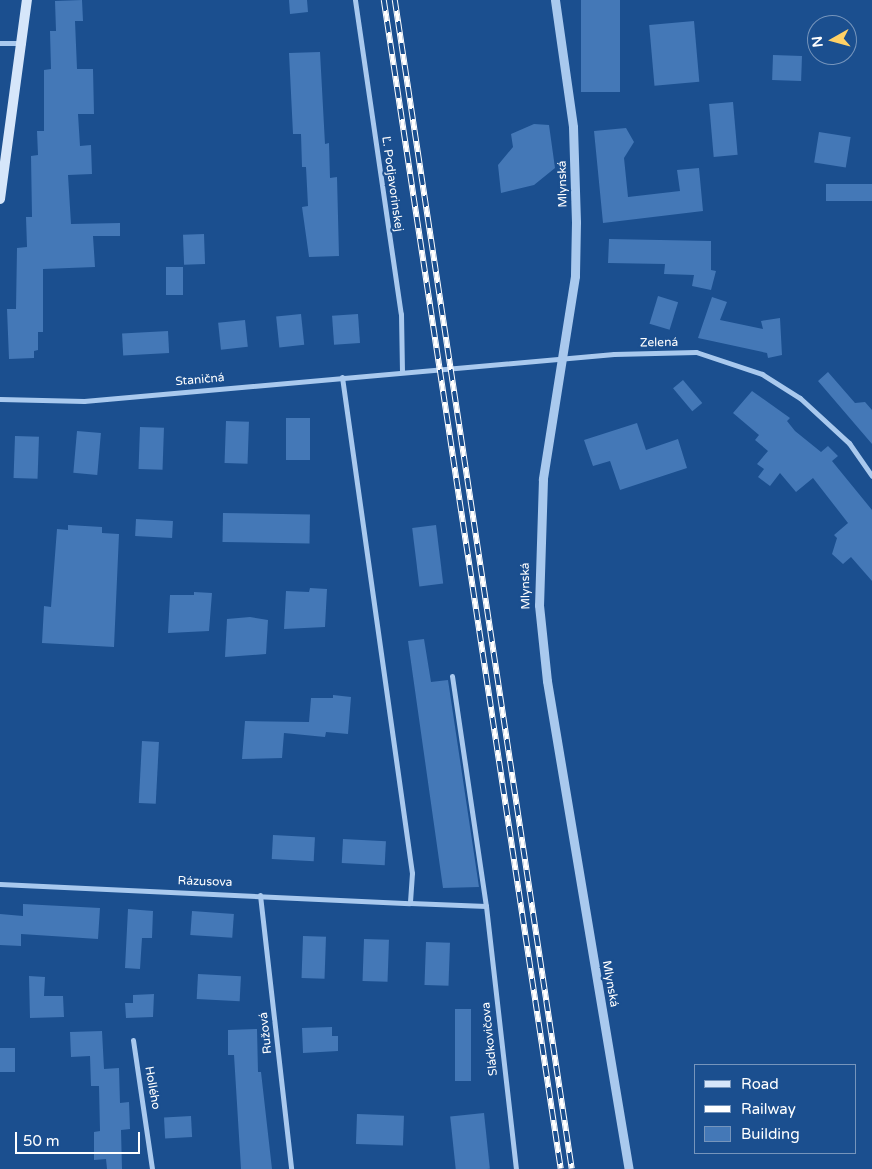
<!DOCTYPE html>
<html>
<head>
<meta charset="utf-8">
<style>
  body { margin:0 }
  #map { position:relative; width:872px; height:1169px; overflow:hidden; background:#1b4f8f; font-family:"Varela Round",sans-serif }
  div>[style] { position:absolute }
  .building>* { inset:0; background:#4478b7; transform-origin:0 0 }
  .minor>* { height:5px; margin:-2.5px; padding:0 2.5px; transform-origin:2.5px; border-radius:2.5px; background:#a9c9ee }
  .tertiary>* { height:9px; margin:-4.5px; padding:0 4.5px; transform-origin:4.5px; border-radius:4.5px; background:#a9c9ee }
  .secondary>* { height:10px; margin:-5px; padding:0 5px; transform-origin:5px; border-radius:5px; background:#d6e6fa }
  .rail>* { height:5.5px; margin-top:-2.75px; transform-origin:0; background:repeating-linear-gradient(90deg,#1b4f8f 0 11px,#fff 0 22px); box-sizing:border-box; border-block:1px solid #fff }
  span { translate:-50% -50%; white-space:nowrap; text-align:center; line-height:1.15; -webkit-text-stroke:4.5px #1b4f8f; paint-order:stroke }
  .street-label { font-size:12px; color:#fff }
  .legend { position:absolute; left:694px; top:1064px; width:162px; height:90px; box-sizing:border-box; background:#1b4f8f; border:1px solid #7695bc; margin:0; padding:6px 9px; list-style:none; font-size:15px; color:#fff }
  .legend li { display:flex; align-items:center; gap:10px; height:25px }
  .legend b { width:25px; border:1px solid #7695bc }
  .north { position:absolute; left:807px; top:15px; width:50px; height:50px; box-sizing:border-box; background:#1b4f8f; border:1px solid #7695bc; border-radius:50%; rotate:263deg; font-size:14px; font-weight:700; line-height:20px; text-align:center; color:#fff }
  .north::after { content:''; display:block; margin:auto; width:18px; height:22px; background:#ffd166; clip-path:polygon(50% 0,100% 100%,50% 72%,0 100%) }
  .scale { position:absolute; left:15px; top:1132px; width:125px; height:22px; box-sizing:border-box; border:2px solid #fff; border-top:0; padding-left:6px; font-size:15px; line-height:18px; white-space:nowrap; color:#fff; -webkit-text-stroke:4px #1b4f8f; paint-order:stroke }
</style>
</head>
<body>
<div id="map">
  <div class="building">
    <i style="clip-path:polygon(82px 0,83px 21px,75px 21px,77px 69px,93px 69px,94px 114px,78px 114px,80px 146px,91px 145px,92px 174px,68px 175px,71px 224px,120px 223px,120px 236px,93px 236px,95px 267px,43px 269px,43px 332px,38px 332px,38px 350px,34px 351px,34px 358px,9px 359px,7px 309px,16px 309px,17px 248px,27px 247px,26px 217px,32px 217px,31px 156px,38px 155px,37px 131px,44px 131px,44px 70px,51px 69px,50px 31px,56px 31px,55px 1px)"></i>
    <i style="clip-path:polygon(289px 0,307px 0,308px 12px,290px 14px)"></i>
    <i style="left:581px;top:0;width:39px;height:92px"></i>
    <i style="left:694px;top:21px;width:61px;height:45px;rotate:85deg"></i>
    <i style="clip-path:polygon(320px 52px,325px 144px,329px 143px,330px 178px,337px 177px,339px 256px,309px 257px,302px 207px,308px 206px,306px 167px,302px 167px,301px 134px,293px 134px,289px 53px)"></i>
    <i style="left:773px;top:55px;width:29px;height:25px;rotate:2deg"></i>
    <i style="left:733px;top:102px;width:53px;height:24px;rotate:85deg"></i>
    <i style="clip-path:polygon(534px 124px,549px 125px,555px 168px,534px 185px,501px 193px,498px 165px,513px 147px,511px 134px)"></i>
    <i style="clip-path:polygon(626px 128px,634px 142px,624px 158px,628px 197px,680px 191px,677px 170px,699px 168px,703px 211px,603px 223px,594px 131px)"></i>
    <i style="left:819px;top:132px;width:32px;height:31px;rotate:9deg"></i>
    <i style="left:872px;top:184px;width:17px;height:46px;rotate:90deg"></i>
    <i style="left:204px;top:234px;width:30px;height:21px;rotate:88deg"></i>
    <i style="clip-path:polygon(609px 239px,711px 241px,711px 270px,716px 271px,711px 290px,692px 286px,694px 275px,664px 274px,665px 264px,608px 263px)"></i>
    <i style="left:166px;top:267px;width:17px;height:28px"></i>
    <i style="left:658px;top:296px;width:21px;height:29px;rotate:17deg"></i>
    <i style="clip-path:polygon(712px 297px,727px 302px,720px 320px,763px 329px,761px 321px,780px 318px,782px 355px,768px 358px,767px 353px,698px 338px)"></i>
    <i style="left:301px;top:314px;width:31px;height:25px;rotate:84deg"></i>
    <i style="left:358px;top:314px;width:29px;height:26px;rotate:86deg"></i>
    <i style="left:245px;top:320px;width:27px;height:27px;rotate:84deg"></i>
    <i style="left:168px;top:331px;width:22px;height:46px;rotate:87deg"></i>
    <i style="clip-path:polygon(828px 372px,855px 403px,865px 402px,872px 410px,872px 444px,818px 381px)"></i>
    <i style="left:683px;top:380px;width:30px;height:13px;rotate:50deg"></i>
    <i style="clip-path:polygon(752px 391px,790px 418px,787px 421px,795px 431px,821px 452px,828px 446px,838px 456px,832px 461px,872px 510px,872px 581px,851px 557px,843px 564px,832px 554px,837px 538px,834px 535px,848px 523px,813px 478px,796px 492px,780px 473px,770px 486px,758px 477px,764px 469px,757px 464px,768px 451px,755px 440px,759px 435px,733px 413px)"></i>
    <i style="left:286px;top:418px;width:24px;height:42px"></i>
    <i style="left:226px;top:421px;width:23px;height:42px;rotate:2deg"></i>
    <i style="clip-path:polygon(637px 423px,646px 450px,678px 439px,687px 468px,620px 490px,610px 461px,593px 466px,584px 440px)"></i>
    <i style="left:140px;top:427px;width:24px;height:42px;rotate:2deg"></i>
    <i style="left:77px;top:431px;width:24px;height:42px;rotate:5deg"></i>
    <i style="left:15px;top:436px;width:24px;height:42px;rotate:2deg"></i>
    <i style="left:223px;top:513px;width:87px;height:29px;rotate:1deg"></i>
    <i style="left:136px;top:519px;width:37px;height:17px;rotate:3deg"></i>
    <i style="clip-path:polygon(68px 525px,102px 527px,102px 533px,119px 534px,114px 647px,42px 643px,44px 606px,51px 607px,57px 529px,68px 530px)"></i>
    <i style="left:436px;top:525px;width:59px;height:24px;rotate:83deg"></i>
    <i style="clip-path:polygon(310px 588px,327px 589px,325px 627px,284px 629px,286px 591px,309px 592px)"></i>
    <i style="clip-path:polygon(194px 592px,212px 593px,209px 631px,168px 633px,170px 595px,194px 595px)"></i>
    <i style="clip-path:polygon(250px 617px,268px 620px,266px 654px,225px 657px,227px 619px)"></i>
    <i style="clip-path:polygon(424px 639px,431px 682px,448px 680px,479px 887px,443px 888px,408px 641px)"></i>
    <i style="clip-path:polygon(333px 695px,351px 697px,348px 734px,326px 732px,325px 737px,284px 733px,282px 758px,242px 759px,245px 721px,309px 722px,311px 698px,333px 698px)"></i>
    <i style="left:142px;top:741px;width:17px;height:62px;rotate:3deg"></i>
    <i style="left:273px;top:835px;width:42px;height:24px;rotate:3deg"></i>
    <i style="left:343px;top:839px;width:43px;height:24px;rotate:3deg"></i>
    <i style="clip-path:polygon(23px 904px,100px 908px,98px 939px,21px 934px,21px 946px,0 945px,0 914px,23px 916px)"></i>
    <i style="clip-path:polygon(128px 909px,153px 911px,152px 938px,142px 938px,140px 969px,125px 968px)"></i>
    <i style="left:192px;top:911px;width:42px;height:24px;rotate:4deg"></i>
    <i style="left:303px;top:936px;width:23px;height:42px;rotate:2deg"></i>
    <i style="left:364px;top:939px;width:25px;height:42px;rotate:2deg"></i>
    <i style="left:426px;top:942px;width:24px;height:43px;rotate:2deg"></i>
    <i style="left:198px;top:974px;width:43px;height:25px;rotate:3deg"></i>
    <i style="clip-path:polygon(29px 976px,45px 977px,44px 996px,63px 996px,64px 1017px,30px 1018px)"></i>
    <i style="clip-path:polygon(154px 994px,153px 1017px,126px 1018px,125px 1003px,133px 1003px,133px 995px)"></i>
    <i style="left:455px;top:1009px;width:16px;height:72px"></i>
    <i style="clip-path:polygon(332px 1027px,332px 1036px,338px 1036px,338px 1051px,303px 1053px,302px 1028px)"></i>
    <i style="clip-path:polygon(257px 1029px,258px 1072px,261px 1072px,272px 1169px,241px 1169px,234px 1055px,228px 1055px,228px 1030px)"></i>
    <i style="clip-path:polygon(102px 1031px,104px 1069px,119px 1068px,120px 1103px,129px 1102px,130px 1129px,121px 1130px,122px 1169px,107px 1169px,106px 1159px,94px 1160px,94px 1132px,100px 1131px,99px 1086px,91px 1086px,90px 1056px,71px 1057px,70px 1032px)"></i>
    <i style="left:0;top:1048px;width:15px;height:24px"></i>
    <i style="left:484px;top:1113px;width:56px;height:34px;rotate:84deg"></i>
    <i style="left:357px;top:1114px;width:47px;height:30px;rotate:2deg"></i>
    <i style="left:191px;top:1116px;width:21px;height:27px;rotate:87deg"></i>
  </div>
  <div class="minor">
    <i style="left:355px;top:0;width:317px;rotate:81.7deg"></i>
    <i style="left:401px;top:314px;width:57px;rotate:89deg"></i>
    <i style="left:0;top:43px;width:23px"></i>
    <i style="left:342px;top:377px;width:501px;rotate:81.97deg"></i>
    <i style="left:412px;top:873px;width:30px;rotate:94deg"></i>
    <i style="left:410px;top:903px;width:76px;rotate:2.3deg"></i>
    <i style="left:0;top:399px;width:84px;rotate:1.4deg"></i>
    <i style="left:84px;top:401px;width:532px;rotate:-5.07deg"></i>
    <i style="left:614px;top:354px;width:82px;rotate:-1.4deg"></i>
    <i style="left:696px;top:352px;width:70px;rotate:18.4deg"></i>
    <i style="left:762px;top:374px;width:45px;rotate:32.3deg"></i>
    <i style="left:800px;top:398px;width:67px;rotate:42.6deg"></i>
    <i style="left:849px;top:443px;width:40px;rotate:55.1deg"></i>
    <i style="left:452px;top:676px;width:232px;rotate:81.6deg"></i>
    <i style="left:486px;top:906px;width:265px;rotate:83.5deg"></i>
    <i style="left:0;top:884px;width:410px;rotate:2.7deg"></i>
    <i style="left:260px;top:895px;width:276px;rotate:83.5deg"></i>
    <i style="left:133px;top:1040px;width:130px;rotate:81.6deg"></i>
  </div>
  <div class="tertiary">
    <i style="left:555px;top:0;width:128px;rotate:81.9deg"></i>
    <i style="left:573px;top:127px;width:95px;rotate:88.2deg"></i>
    <i style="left:576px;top:222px;width:54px;rotate:91.1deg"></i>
    <i style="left:575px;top:276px;width:206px;rotate:99deg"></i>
    <i style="left:543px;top:479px;width:126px;rotate:91.8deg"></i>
    <i style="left:539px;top:605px;width:76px;rotate:84deg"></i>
    <i style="left:547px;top:681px;width:495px;rotate:80.5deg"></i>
  </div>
  <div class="secondary">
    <i style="left:0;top:199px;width:201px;rotate:-82.3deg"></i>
  </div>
  <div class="rail">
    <i style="left:384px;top:0;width:1182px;rotate:81.39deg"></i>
    <i style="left:395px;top:0;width:1182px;rotate:81.39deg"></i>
  </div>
  <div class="street-label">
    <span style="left:392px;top:184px;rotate:82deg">Ľ. Podjavorinskej</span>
    <span style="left:563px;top:184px;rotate:-91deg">Mlynská</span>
    <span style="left:659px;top:343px;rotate:-1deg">Zelená</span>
    <span style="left:200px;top:380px;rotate:-5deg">Staničná</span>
    <span style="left:526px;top:586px;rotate:-91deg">Mlynská</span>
    <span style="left:205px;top:882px;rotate:2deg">Rázusova</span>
    <span style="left:610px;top:984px;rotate:80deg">Mlynská</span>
    <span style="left:266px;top:1033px;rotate:-96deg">Ružová</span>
    <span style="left:490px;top:1039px;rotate:-96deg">Sládkovičova</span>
    <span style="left:152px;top:1088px;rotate:80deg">Hollého</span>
  </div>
  <ul class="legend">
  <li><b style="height:6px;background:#d6e6fa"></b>Road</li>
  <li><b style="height:6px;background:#fff"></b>Railway</li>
  <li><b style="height:14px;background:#4478b7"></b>Building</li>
  </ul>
  <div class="north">N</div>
  <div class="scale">50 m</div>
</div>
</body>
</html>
